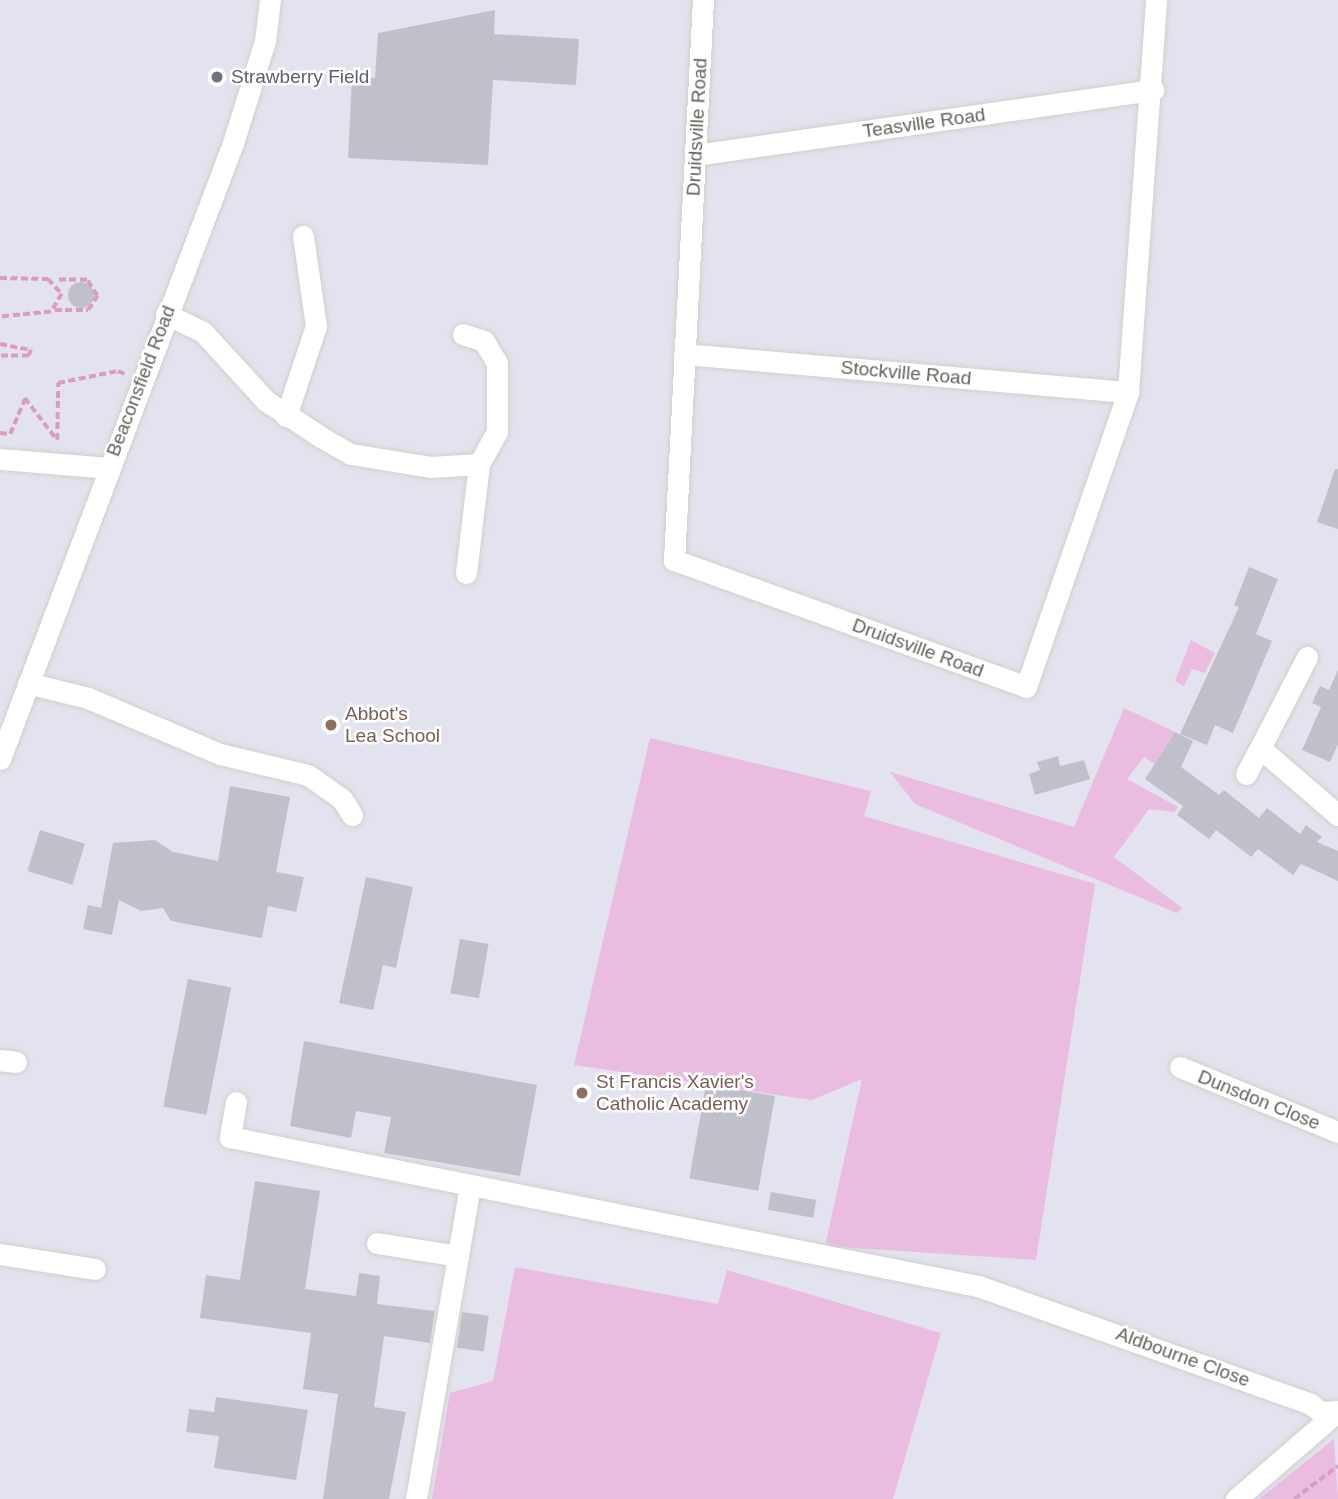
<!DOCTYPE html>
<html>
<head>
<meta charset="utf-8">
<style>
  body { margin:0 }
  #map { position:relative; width:1338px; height:1499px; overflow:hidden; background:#e2e3ef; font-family:Helvetica,sans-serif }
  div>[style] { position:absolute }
  .green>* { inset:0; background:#e9bce0 }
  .building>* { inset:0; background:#bfc0ca; transform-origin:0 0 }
  .round { border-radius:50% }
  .path>* { height:3.5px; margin-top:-1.75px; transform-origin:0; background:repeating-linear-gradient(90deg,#db9dbe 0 7px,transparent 0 10.5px) }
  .roads { filter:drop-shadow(0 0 2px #d1d0c9) drop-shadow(0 0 2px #d1d0c9) }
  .minor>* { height:21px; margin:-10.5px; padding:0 10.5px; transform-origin:10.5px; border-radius:10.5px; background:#fff }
  .dots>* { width:19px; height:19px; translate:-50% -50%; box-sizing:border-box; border:4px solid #fff; border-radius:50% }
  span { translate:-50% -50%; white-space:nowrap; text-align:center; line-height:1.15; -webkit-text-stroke:5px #fff; paint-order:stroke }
  .worship-label { font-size:19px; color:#5b616d }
  .left { translate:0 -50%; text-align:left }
  .street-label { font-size:19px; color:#65625b }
  .education-label { font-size:19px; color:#785e54 }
</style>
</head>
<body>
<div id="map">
  <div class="green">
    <i style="clip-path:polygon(1191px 640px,1215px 653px,1205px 673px,1192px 669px,1184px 686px,1175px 681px)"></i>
    <i style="clip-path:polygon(1124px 708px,1175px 732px,1154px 764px,1144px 757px,1127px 779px,1178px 807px,1174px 812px,1149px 809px,1114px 857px,1182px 908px,1177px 913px,915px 804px,890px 772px,1074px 827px)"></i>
    <i style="clip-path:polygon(650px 738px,871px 791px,864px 816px,1095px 884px,1036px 1260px,825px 1246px,862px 1079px,812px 1100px,574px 1065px)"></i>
    <i style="clip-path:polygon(515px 1267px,718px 1304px,727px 1270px,941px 1333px,893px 1499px,432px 1499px,450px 1393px,493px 1381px)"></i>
    <i style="clip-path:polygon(1334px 1439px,1338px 1499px,1259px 1499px)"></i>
  </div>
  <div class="building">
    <i style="clip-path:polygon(495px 10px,494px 34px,579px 39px,576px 85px,493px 80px,488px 165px,348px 158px,352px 77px,375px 78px,378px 33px)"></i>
    <i class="round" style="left:68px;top:282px;width:26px;height:26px"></i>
    <i style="clip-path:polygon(1335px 469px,1338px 469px,1338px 529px,1317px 522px)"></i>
    <i style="clip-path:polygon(1249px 567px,1278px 579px,1256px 634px,1272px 641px,1233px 733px,1215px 725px,1207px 745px,1180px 734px,1239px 607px,1234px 605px)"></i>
    <i style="clip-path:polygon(1338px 670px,1338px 744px,1330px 762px,1302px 750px,1321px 707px,1312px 703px,1320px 686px,1329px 690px)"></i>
    <i style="clip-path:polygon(1175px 732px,1193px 741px,1181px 767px,1219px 795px,1224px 790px,1259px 818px,1267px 808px,1300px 834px,1306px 825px,1322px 837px,1317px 842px,1338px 851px,1338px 881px,1301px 864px,1293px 875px,1258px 849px,1251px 857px,1216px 830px,1209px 839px,1177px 815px,1183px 806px,1145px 779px)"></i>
    <i style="clip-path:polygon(1058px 756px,1060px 766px,1084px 760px,1090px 779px,1035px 795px,1029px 774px,1040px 770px,1037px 762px)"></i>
    <i style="clip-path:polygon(230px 786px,290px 797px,276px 872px,304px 877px,296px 912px,268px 906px,262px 938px,171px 921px,163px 908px,141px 911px,119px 900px,112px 935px,83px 929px,88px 905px,101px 908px,113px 843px,155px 840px,173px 852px,218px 861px)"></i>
    <i style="left:40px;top:830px;width:47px;height:43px;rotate:17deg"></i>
    <i style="clip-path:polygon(366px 877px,413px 887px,396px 968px,383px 965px,373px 1010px,339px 1003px)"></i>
    <i style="left:460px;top:939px;width:29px;height:55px;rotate:10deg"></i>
    <i style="left:188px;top:979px;width:44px;height:130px;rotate:11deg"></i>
    <i style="clip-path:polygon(304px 1041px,537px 1085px,520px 1176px,384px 1153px,391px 1117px,356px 1111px,351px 1138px,290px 1126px)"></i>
    <i style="left:706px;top:1084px;width:70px;height:96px;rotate:10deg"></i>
    <i style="clip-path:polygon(255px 1181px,320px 1191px,305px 1289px,356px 1296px,359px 1273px,380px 1276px,377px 1304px,435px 1311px,430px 1343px,384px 1336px,374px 1407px,406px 1412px,389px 1499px,323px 1499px,338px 1394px,303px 1389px,311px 1333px,200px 1318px,206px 1275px,240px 1280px)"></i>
    <i style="left:771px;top:1192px;width:46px;height:18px;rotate:10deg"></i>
    <i style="left:462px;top:1312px;width:27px;height:36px;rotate:8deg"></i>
    <i style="clip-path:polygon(216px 1397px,308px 1410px,296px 1480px,214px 1468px,219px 1436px,186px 1432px,189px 1409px,214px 1412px)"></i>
  </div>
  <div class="path">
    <i style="left:0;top:278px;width:48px;rotate:1.2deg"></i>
    <i style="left:48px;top:279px;width:21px;rotate:47deg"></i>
    <i style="left:62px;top:294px;width:21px;rotate:121deg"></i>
    <i style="left:51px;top:312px;width:51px;rotate:174.4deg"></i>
    <i style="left:55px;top:310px;width:33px"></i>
    <i style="left:88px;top:310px;width:17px;rotate:-57deg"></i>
    <i style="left:97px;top:296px;width:19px;rotate:-122deg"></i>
    <i style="left:87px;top:280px;width:32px;rotate:180deg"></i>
    <i style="left:0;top:344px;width:32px;rotate:11deg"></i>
    <i style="left:31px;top:350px;width:6px;rotate:108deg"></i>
    <i style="left:29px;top:356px;width:29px;rotate:180deg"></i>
    <i style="left:0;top:433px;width:10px;rotate:6deg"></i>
    <i style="left:10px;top:434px;width:39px;rotate:-67deg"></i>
    <i style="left:25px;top:398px;width:53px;rotate:52.7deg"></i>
    <i style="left:57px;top:440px;width:57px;rotate:-89deg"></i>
    <i style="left:58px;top:383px;width:61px;rotate:-11.3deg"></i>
    <i style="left:118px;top:371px;width:10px;rotate:24deg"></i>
    <i style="left:1294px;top:1499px;width:55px;rotate:-36.9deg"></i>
  </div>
  <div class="roads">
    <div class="minor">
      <i style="left:703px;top:0;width:561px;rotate:92.96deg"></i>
      <i style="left:674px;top:560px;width:374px;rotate:19.8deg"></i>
      <i style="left:1026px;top:687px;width:312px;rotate:-70.9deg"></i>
      <i style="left:1128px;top:392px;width:393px;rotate:-85.9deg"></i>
      <i style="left:696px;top:155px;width:462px;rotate:-8.1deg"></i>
      <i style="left:166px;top:314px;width:41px;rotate:25.9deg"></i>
      <i style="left:203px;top:332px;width:93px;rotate:47.6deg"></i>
      <i style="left:266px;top:401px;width:66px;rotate:33.2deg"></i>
      <i style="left:321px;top:437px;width:34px;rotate:30deg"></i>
      <i style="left:351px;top:454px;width:80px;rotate:9.3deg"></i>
      <i style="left:430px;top:467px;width:49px;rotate:-3.5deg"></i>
      <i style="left:479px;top:464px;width:37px;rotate:-61deg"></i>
      <i style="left:497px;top:432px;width:69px;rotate:-90deg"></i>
      <i style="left:497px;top:363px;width:26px;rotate:-121deg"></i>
      <i style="left:484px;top:341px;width:22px;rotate:-162deg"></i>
      <i style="left:684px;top:354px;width:446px;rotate:4.9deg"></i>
      <i style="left:286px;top:416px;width:95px;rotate:-71.6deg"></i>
      <i style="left:316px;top:326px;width:91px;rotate:-98.2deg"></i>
      <i style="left:0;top:459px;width:109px;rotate:4.7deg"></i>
      <i style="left:466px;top:573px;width:110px;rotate:-83.2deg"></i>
      <i style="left:1307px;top:657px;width:102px;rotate:117.3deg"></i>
      <i style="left:1260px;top:748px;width:103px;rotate:40.7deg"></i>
      <i style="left:28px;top:683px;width:62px;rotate:14deg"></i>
      <i style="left:88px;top:698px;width:143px;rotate:23deg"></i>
      <i style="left:220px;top:754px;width:90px;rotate:13.4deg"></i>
      <i style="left:308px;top:775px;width:42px;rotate:35.2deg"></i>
      <i style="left:342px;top:799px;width:19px;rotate:58deg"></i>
      <i style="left:0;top:759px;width:659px;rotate:-69.28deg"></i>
      <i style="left:233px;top:143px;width:107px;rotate:-72.6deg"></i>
      <i style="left:265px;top:41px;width:41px;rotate:-83deg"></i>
      <i style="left:1246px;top:774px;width:30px;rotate:-62deg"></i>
      <i style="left:0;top:1060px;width:16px;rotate:7deg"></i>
      <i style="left:1180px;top:1067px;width:171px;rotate:22.4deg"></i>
      <i style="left:236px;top:1102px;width:36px;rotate:100deg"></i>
      <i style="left:230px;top:1137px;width:763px;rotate:11.27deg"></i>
      <i style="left:978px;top:1286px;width:351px;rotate:19.5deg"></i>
      <i style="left:1309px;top:1403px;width:15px;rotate:37deg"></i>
      <i style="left:1321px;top:1412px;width:17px;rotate:-3deg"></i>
      <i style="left:377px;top:1243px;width:82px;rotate:9.1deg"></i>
      <i style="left:458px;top:1256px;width:72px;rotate:-80.4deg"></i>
      <i style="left:0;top:1254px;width:96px;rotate:9deg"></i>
      <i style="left:416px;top:1499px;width:247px;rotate:-80.2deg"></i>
      <i style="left:1236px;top:1499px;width:135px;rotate:-40.8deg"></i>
    </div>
  </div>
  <div class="dots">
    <i style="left:217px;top:77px;background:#6b7280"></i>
    <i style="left:331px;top:725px;background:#8d6e63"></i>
    <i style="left:582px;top:1093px;background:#8d6e63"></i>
  </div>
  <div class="worship-label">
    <span class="left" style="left:231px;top:77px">Strawberry Field</span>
  </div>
  <div class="street-label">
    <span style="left:924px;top:123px;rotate:-8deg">Teasville Road</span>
    <span style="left:697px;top:127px;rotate:-87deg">Druidsville Road</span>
    <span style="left:906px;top:373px;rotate:5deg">Stockville Road</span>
    <span style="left:141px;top:381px;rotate:-69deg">Beaconsfield Road</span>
    <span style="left:918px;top:648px;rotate:20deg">Druidsville Road</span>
    <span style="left:1259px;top:1100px;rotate:22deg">Dunsdon Close</span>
    <span style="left:1183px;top:1357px;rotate:20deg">Aldbourne Close</span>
  </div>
  <div class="education-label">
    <span class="left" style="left:345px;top:725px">Abbot's<br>Lea School</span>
    <span class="left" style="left:596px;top:1093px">St Francis Xavier's<br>Catholic Academy</span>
  </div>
</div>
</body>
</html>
